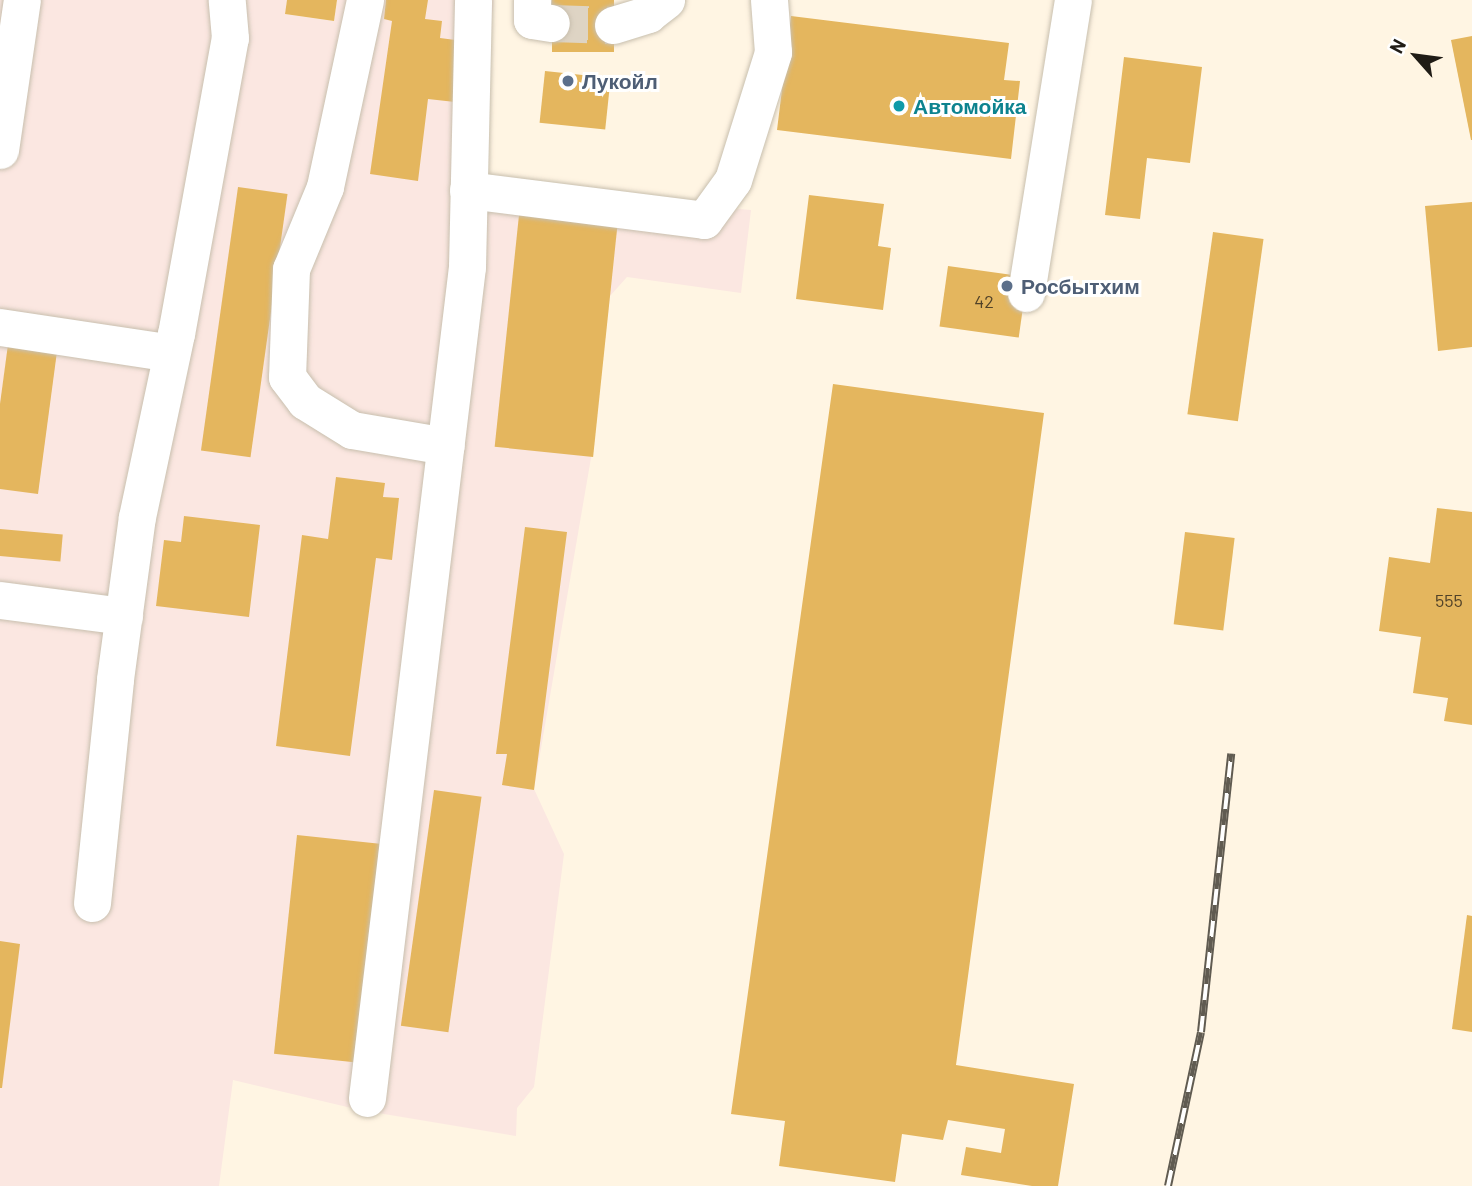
<!DOCTYPE html>
<html>
<head>
<meta charset="utf-8">
<style>
  body { margin:0 }
  #map { position:relative; width:1472px; height:1186px; overflow:hidden; background:#fff5e3; font-family:Barlow,sans-serif }
  div>[style] { position:absolute }
  .industrial>* { inset:0; background:#fbe7e1 }
  .building>* { inset:0; background:#e4b65e; transform-origin:0 0 }
  .minor-tunnel>* { height:37px; margin-top:-18.5px; transform-origin:0; background:repeating-linear-gradient(90deg,#ded4c4 0 37px,transparent 0 55px) }
  .roads { filter:drop-shadow(0 0 2px #c8bfae) drop-shadow(0 0 2px #c8bfae) }
  .minor>* { height:37px; margin:-18.5px; padding:0 18.5px; transform-origin:18.5px; border-radius:18.5px; background:#fff }
  .rail>* { height:8px; margin-top:-4px; transform-origin:0; background:repeating-linear-gradient(90deg,#fff 0 16px,#605b51 0 32px); box-sizing:border-box; border-block:2px solid #605b51 }
  .dots>* { width:19px; height:19px; translate:-50% -50%; box-sizing:border-box; border:4px solid #fff; border-radius:50% }
  span { translate:-50% -50%; white-space:nowrap; text-align:center; line-height:1.15; -webkit-text-stroke:6px #fff; paint-order:stroke }
  .number-label { font-size:18px; color:#514228 }
  .number-label span { -webkit-text-stroke-width:0 }
  .service-label { font-size:21px; color:#4e5e75; font-weight:700 }
  .left { translate:0 -50%; text-align:left }
  .culture-label { font-size:21px; color:#0d838f; font-weight:700 }
  .north { position:absolute; left:1381px; top:21px; width:70px; height:70px; -webkit-text-stroke:5px #fff; paint-order:stroke; rotate:298deg; font-size:19px; font-weight:700; line-height:28px; text-align:center; color:#201c16 }
  .north::after { content:''; display:block; margin:auto; width:24px; height:32px; background:#201c16; clip-path:polygon(50% 0,100% 100%,50% 72%,0 100%) }
</style>
</head>
<body>
<div id="map">
  <div class="industrial">
    <i style="clip-path:polygon(0 0,287px 0,285px 14px,334px 21px,337px 0,494px 0,474px 177px,640px 201px,751px 210px,741px 293px,627px 277px,610px 296px,591px 458px,534px 789px,564px 854px,534px 1087px,517px 1108px,516px 1136px,360px 1110px,233px 1080px,219px 1186px,0 1186px)"></i>
  </div>
  <div class="building">
    <i style="clip-path:polygon(287px 0,337px 0,334px 21px,285px 14px)"></i>
    <i style="clip-path:polygon(386px 0,428px 0,425px 19px,442px 21px,440px 38px,463px 41px,455px 102px,428px 99px,418px 181px,370px 174px,392px 21px,384px 19px)"></i>
    <i style="left:552px;top:0;width:62px;height:52px"></i>
    <i style="clip-path:polygon(791px 16px,1009px 43px,1004px 80px,1020px 81px,1011px 159px,777px 130px)"></i>
    <i style="clip-path:polygon(1472px 36px,1472px 140px,1471px 140px,1451px 40px)"></i>
    <i style="clip-path:polygon(1124px 57px,1202px 67px,1190px 163px,1147px 158px,1140px 219px,1105px 215px)"></i>
    <i style="left:545px;top:71px;width:66px;height:52px;rotate:6deg"></i>
    <i style="left:238px;top:187px;width:50px;height:266px;rotate:8deg"></i>
    <i style="clip-path:polygon(809px 195px,884px 204px,878px 246px,891px 248px,883px 310px,796px 299px)"></i>
    <i style="clip-path:polygon(1472px 202px,1472px 347px,1438px 351px,1425px 206px)"></i>
    <i style="left:519px;top:215px;width:99px;height:233px;rotate:6deg"></i>
    <i style="left:1213px;top:232px;width:51px;height:184px;rotate:8deg"></i>
    <i style="left:948px;top:266px;width:80px;height:61px;rotate:8deg"></i>
    <i style="clip-path:polygon(9px 337px,58px 344px,38px 494px,0 489px,0 404px)"></i>
    <i style="clip-path:polygon(833px 384px,1044px 413px,956px 1065px,1074px 1084px,1058px 1186px,1032px 1186px,961px 1175px,966px 1147px,1001px 1153px,1005px 1129px,948px 1120px,943px 1140px,902px 1134px,895px 1182px,779px 1166px,785px 1121px,731px 1114px)"></i>
    <i style="clip-path:polygon(336px 477px,385px 483px,383px 497px,399px 498px,392px 560px,376px 558px,350px 756px,276px 746px,302px 535px,328px 539px)"></i>
    <i style="clip-path:polygon(1437px 508px,1472px 512px,1472px 725px,1444px 721px,1448px 698px,1413px 693px,1421px 637px,1379px 631px,1389px 557px,1430px 563px)"></i>
    <i style="clip-path:polygon(184px 516px,260px 525px,249px 617px,156px 606px,164px 540px,181px 542px)"></i>
    <i style="clip-path:polygon(525px 527px,567px 532px,534px 790px,502px 785px,507px 754px,496px 754px)"></i>
    <i style="left:0;top:529px;width:63px;height:27px;rotate:5deg"></i>
    <i style="left:1185px;top:532px;width:50px;height:93px;rotate:7deg"></i>
    <i style="left:434px;top:790px;width:48px;height:238px;rotate:8deg"></i>
    <i style="left:297px;top:835px;width:83px;height:220px;rotate:6deg"></i>
    <i style="clip-path:polygon(1467px 915px,1472px 916px,1472px 1032px,1452px 1029px)"></i>
    <i style="clip-path:polygon(0 941px,20px 944px,2px 1088px,0 1088px)"></i>
  </div>
  <div class="minor-tunnel">
    <i style="left:551px;top:23px;width:62px;rotate:1.8deg"></i>
  </div>
  <div class="roads">
    <div class="minor">
      <i style="left:365px;top:0;width:191px;rotate:102.1deg"></i>
      <i style="left:325px;top:187px;width:89px;rotate:112.5deg"></i>
      <i style="left:291px;top:269px;width:108px;rotate:92.1deg"></i>
      <i style="left:287px;top:377px;width:30px;rotate:53deg"></i>
      <i style="left:305px;top:401px;width:55px;rotate:31.7deg"></i>
      <i style="left:352px;top:430px;width:95px;rotate:9.7deg"></i>
      <i style="left:532px;top:0;width:20px;rotate:90deg"></i>
      <i style="left:532px;top:20px;width:19px;rotate:9deg"></i>
      <i style="left:613px;top:25px;width:37px;rotate:-17deg"></i>
      <i style="left:648px;top:14px;width:23px;rotate:-38deg"></i>
      <i style="left:0;top:150px;width:152px;rotate:-81.7deg"></i>
      <i style="left:468px;top:190px;width:238px;rotate:7.2deg"></i>
      <i style="left:704px;top:220px;width:49px;rotate:-54.1deg"></i>
      <i style="left:733px;top:180px;width:134px;rotate:-72.6deg"></i>
      <i style="left:773px;top:52px;width:52px;rotate:-94.4deg"></i>
      <i style="left:1026px;top:293px;width:297px;rotate:-80.9deg"></i>
      <i style="left:0;top:327px;width:173px;rotate:8.6deg"></i>
      <i style="left:0;top:600px;width:125px;rotate:7.4deg"></i>
      <i style="left:92px;top:903px;width:225px;rotate:-84.1deg"></i>
      <i style="left:115px;top:679px;width:163px;rotate:-82.3deg"></i>
      <i style="left:137px;top:517px;width:187px;rotate:-78deg"></i>
      <i style="left:176px;top:334px;width:301px;rotate:-79.7deg"></i>
      <i style="left:230px;top:38px;width:38px;rotate:-95deg"></i>
      <i style="left:367px;top:1098px;width:837px;rotate:-83.14deg"></i>
      <i style="left:467px;top:267px;width:267px;rotate:-88.7deg"></i>
    </div>
  </div>
  <div class="rail">
    <i style="left:1168px;top:1186px;width:157px;rotate:-77.9deg"></i>
    <i style="left:1201px;top:1032px;width:280px;rotate:-83.8deg"></i>
  </div>
  <div class="dots">
    <i style="left:568px;top:81px;background:#5c6f8a"></i>
    <i style="left:899px;top:106px;background:#0f9aa8"></i>
    <i style="left:1007px;top:286px;background:#5c6f8a"></i>
  </div>
  <div class="number-label">
    <span style="left:984px;top:301px">42</span>
    <span style="left:1449px;top:600px">555</span>
  </div>
  <div class="service-label">
    <span class="left" style="left:582px;top:81px">Лукойл</span>
    <span class="left" style="left:1021px;top:286px">Росбытхим</span>
  </div>
  <div class="culture-label">
    <span class="left" style="left:913px;top:106px">Автомойка</span>
  </div>
  <div class="north">N</div>
</div>
</body>
</html>
